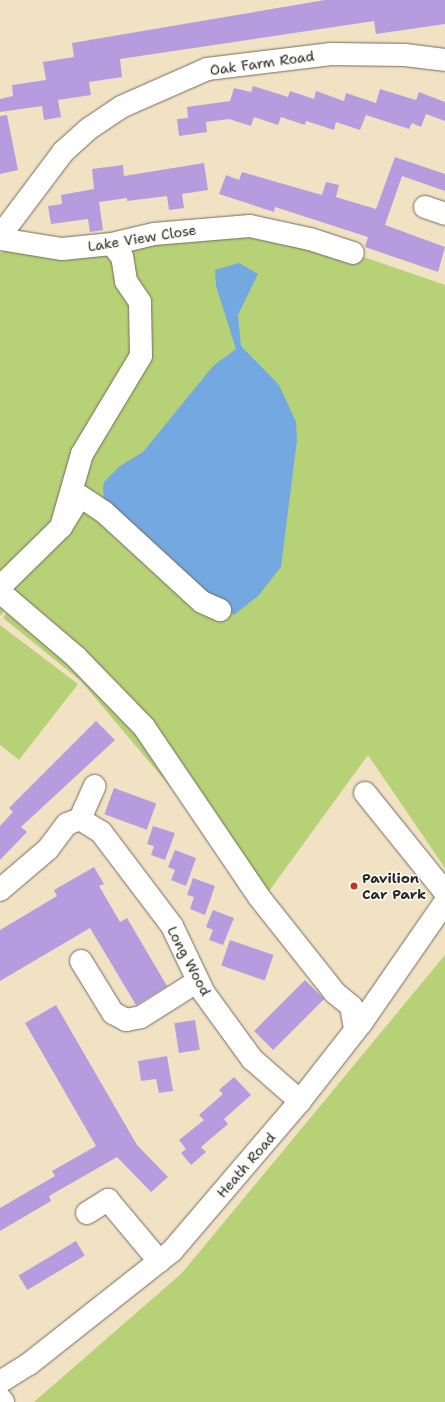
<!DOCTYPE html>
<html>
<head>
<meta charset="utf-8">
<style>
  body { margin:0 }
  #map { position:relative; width:445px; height:1402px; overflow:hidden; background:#f2e2c4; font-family:"Shantell Sans",sans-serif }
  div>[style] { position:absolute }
  .green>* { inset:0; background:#b7d176 }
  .water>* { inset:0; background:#74a8e1 }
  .building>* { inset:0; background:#b59cdf; transform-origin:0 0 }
  .roads { filter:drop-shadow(0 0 1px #716b61) drop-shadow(0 0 1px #716b61) }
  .minor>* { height:22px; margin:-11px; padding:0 11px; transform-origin:11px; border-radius:11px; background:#fff }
  .dots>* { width:11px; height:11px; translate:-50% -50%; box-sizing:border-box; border:2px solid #fdfcf7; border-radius:50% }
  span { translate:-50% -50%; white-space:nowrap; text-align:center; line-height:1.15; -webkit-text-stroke:3px #fdfcf7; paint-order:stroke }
  .street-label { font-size:14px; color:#2b2b2b }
  .poi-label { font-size:14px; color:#2b2b2b; font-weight:700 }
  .left { translate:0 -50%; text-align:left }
</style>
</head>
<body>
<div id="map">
  <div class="green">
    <i style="clip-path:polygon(244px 234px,361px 256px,445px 285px,445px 868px,368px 755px,264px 898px,81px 681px,3px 618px,17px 597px,0 616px,0 253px,8px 247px,129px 246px)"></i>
    <i style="clip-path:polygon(0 625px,78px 684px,19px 760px,0 745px)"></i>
    <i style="clip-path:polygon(445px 955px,445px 1402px,34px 1402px,182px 1273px)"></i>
  </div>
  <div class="water">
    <i style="clip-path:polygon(239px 263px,258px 274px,238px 315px,241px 346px,279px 385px,296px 422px,297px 440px,281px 567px,258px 596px,234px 615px,105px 512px,103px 488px,104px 482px,120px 466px,143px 452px,213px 366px,236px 349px,216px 286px,215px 270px)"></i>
  </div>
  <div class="building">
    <i style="clip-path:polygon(325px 0,445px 0,445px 24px,376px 34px,374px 21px,120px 59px,122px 77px,89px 82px,91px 95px,58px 100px,61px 117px,44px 120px,42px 106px,0 112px,0 99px,13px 96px,12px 85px,46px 80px,43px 62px,74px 57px,72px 43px)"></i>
    <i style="clip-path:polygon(253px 86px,288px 97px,290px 91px,314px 99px,316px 91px,344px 101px,346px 93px,376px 103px,380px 89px,416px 100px,419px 92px,445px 102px,445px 121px,426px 114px,421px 127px,412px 123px,409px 129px,366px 115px,360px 130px,336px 122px,334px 130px,306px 121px,305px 125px,281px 117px,278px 125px,254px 117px,251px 126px,229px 119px,206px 122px,207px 132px,179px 136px,177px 119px,188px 118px,187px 107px,230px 101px,234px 88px,251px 92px)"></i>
    <i style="clip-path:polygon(7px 115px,18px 170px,0 174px,0 116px)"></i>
    <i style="clip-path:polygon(395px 157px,445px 174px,445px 191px,402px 176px,385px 225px,445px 247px,438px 272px,365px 247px,368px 237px,275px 207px,274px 212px,219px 194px,226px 175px,239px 180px,242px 172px,322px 195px,326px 182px,339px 185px,336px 197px,376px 209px)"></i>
    <i style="clip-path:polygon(204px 163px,208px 190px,182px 194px,184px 208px,169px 210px,167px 196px,127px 201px,127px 198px,99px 202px,103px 230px,90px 232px,88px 219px,51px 224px,48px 206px,62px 204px,61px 195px,94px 189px,92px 169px,123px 165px,124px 176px)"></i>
    <i style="clip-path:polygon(96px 721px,115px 740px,21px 827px,27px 832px,0 860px,0 826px,13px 812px,9px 808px)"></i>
    <i style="left:114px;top:788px;width:45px;height:28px;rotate:20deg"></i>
    <i style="clip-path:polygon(153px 826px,175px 833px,165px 860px,151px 855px,154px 846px,147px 844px)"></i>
    <i style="clip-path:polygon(175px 850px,196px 858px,186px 886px,171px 880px,175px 870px,168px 867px)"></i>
    <i style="clip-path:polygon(94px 867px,104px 884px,99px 886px,120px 922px,127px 918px,167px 986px,136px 1005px,90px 928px,0 981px,0 930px,57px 896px,54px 890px)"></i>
    <i style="clip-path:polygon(193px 878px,215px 886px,205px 915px,190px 909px,194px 897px,187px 895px)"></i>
    <i style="clip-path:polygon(213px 910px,234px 918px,223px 945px,209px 940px,213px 930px,206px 927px)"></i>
    <i style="left:230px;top:940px;width:46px;height:27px;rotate:19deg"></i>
    <i style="left:305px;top:980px;width:27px;height:72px;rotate:45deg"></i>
    <i style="clip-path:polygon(56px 1005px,137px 1145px,168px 1177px,151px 1192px,117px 1157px,49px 1196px,51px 1201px,0 1231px,0 1208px,55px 1176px,52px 1171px,96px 1146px,25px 1023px)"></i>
    <i style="left:195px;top:1020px;width:30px;height:21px;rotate:81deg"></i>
    <i style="clip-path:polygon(167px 1056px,173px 1091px,159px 1093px,156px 1079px,141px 1081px,138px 1061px)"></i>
    <i style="clip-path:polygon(234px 1077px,251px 1095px,224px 1119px,228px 1124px,201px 1147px,206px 1152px,191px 1165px,181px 1153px,186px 1149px,179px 1140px,204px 1120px,199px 1115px,223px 1094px,219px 1090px)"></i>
    <i style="left:76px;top:1241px;width:17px;height:67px;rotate:59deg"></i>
  </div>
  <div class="roads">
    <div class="minor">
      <i style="left:425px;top:207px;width:21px;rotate:19deg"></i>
      <i style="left:0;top:236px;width:105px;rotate:-53.1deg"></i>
      <i style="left:63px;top:152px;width:36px;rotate:-42deg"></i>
      <i style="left:90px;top:128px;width:37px;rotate:-34deg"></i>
      <i style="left:121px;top:107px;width:94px;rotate:-23.8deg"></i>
      <i style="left:207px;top:69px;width:125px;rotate:-6.9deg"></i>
      <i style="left:331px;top:54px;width:74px;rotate:0.8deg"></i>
      <i style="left:405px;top:55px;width:40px;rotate:7.1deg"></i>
      <i style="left:0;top:239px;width:63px;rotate:9.2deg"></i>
      <i style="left:62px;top:249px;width:50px;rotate:-5.7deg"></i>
      <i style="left:112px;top:244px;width:43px;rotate:-13.4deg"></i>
      <i style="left:154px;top:234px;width:96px;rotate:-4.8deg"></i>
      <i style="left:250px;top:226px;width:61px;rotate:12.2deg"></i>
      <i style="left:310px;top:239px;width:45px;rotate:18deg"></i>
      <i style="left:61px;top:527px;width:76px;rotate:-74deg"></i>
      <i style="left:82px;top:454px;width:114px;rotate:-59deg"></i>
      <i style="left:141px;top:356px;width:54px;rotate:-91.1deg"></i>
      <i style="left:140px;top:302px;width:25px;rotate:-124deg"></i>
      <i style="left:126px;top:281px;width:24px;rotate:-99deg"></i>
      <i style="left:122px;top:257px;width:16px;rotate:-128deg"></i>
      <i style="left:0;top:587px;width:86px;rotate:-44.5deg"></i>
      <i style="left:61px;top:527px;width:36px;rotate:-58deg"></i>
      <i style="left:80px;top:496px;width:29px;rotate:34deg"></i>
      <i style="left:104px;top:512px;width:133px;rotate:42.6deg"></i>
      <i style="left:202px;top:602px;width:20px;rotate:24deg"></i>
      <i style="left:0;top:592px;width:100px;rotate:40.5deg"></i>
      <i style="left:76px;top:657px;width:98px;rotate:45.8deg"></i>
      <i style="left:144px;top:727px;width:205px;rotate:55.9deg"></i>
      <i style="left:259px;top:897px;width:122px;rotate:51.6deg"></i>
      <i style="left:335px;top:993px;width:21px;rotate:39deg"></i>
      <i style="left:351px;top:1006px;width:22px;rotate:80deg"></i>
      <i style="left:365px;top:793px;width:127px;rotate:51.1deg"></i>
      <i style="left:80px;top:819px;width:36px;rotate:-66deg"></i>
      <i style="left:0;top:890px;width:63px;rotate:-40.5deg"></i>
      <i style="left:48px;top:849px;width:31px;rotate:-53deg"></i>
      <i style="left:67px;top:824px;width:14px;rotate:-21deg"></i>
      <i style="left:80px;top:819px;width:25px;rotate:32deg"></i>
      <i style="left:101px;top:832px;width:118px;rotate:52.9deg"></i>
      <i style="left:172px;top:926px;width:74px;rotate:64.5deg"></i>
      <i style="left:204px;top:993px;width:82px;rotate:54deg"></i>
      <i style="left:252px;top:1059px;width:64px;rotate:41.2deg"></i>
      <i style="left:81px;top:961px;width:61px;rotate:58.4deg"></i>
      <i style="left:113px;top:1013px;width:15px;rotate:28deg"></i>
      <i style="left:126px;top:1020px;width:15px;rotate:-11deg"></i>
      <i style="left:141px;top:1017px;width:67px;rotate:-32.3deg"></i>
      <i style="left:87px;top:1213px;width:25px;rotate:-32deg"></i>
      <i style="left:108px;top:1200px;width:80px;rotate:50.1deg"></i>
      <i style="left:0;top:1382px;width:34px;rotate:-32deg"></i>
      <i style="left:29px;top:1364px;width:182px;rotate:-38.3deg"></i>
      <i style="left:172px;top:1251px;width:197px;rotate:-49.5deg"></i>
      <i style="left:300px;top:1101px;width:100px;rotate:-51.9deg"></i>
      <i style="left:362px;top:1022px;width:146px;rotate:-55.3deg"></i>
      <i style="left:0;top:1398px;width:5px;rotate:53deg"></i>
    </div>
  </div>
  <div class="dots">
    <i style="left:354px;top:886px;background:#c8321e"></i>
  </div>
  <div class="street-label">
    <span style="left:262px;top:63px;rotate:-8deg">Oak Farm Road</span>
    <span style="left:142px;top:238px;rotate:-9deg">Lake View Close</span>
    <span style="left:189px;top:961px;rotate:62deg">Long Wood</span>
    <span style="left:246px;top:1165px;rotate:-49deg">Heath Road</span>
  </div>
  <div class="poi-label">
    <span class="left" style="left:362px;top:886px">Pavilion<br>Car Park</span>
  </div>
</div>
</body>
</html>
